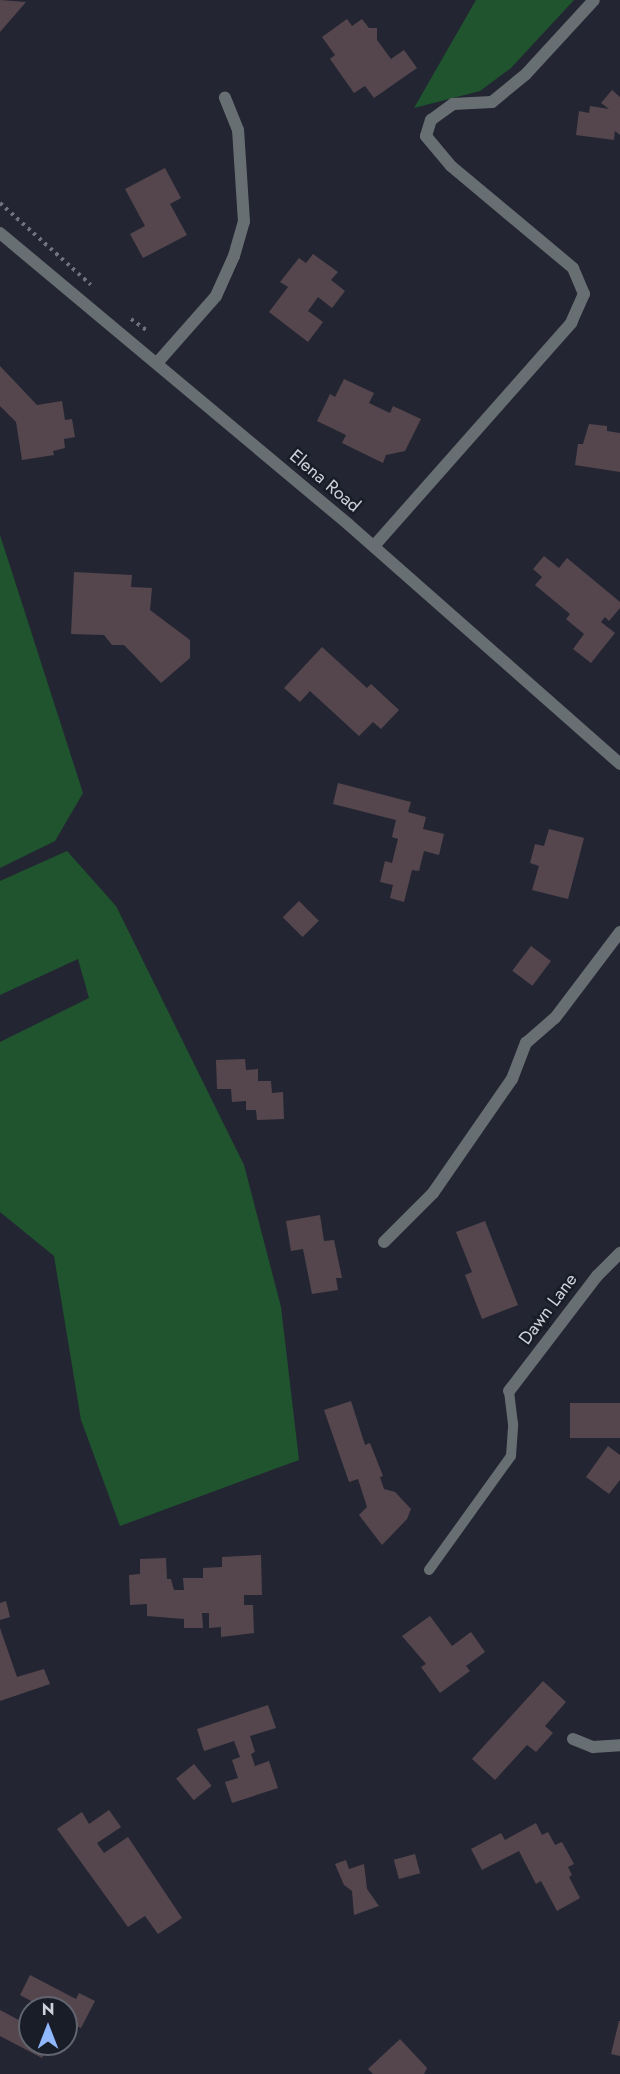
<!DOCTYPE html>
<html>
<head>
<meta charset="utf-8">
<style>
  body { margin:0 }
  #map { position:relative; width:620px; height:2074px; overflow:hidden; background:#232632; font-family:Jost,sans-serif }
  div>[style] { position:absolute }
  .green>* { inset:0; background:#1f542e }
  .building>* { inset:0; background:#55464d; transform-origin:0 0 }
  .path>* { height:4px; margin-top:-2px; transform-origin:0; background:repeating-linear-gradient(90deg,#70737d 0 3px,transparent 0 7.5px) }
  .service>* { height:10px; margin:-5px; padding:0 5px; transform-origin:5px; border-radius:5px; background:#686f72 }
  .minor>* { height:12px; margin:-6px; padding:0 6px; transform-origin:6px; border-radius:6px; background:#686f72 }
  .tertiary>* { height:12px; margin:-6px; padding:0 6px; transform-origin:6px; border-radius:6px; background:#686f72 }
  span { translate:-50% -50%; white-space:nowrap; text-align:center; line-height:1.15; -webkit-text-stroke:5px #191d28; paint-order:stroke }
  .street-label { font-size:18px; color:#ced1d9 }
  .north { position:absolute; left:18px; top:1996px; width:60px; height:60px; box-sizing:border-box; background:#191d28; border:2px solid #61656f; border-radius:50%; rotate:0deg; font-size:16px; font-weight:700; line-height:24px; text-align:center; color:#ced1d9 }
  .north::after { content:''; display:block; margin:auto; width:21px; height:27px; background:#91b8fd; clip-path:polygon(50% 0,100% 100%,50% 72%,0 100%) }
</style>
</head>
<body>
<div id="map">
  <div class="green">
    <i style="clip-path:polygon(476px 0,574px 0,511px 68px,480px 91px,414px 108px)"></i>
    <i style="clip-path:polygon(0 535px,83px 793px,55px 841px,0 868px)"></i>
    <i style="clip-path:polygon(67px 851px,116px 906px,244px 1165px,281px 1307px,299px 1460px,120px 1526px,81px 1420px,54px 1256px,0 1212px,0 1042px,89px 998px,78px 959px,0 995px,0 881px)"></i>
  </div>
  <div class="building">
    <i style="clip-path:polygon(0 0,26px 2px,0 32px)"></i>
    <i style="clip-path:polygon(347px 19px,352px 26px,362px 19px,369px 28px,377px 28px,377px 40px,391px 59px,404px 50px,417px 68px,374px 98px,365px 86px,354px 93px,330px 59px,335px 55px,322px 37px)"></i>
    <i style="clip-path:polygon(612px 90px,620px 97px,620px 135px,615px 131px,614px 140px,576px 135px,579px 111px,589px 113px,590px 106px,609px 109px,601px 103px)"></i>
    <i style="clip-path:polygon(165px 168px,181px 198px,170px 204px,187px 235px,143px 258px,130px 234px,145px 226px,125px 189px)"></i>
    <i style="clip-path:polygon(313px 254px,338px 272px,331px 280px,345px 291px,332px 308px,318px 297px,308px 311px,323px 322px,308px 342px,269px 312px,288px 287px,280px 282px,299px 258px,306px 263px)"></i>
    <i style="clip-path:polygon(0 366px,37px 405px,62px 401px,65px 420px,72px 419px,75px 437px,64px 439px,65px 448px,53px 451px,54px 455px,22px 460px,16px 422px,0 406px)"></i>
    <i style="clip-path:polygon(344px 379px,374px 393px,369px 403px,390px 413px,393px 406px,421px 419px,405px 451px,386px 455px,383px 463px,342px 443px,346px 435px,317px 421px,330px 394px,335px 397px)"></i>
    <i style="clip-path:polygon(589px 424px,607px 426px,607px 431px,620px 433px,620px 472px,575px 465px,578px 444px,583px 444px)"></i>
    <i style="clip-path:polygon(544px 556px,559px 568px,567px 558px,620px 602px,620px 608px,609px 621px,605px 617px,601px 622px,615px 633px,591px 663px,573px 649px,584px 634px,566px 619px,570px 614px,535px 585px,542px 577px,533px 569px)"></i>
    <i style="clip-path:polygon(74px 572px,132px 575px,131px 587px,152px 588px,150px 610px,190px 640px,190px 658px,161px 683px,124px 645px,112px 645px,104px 635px,71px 634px)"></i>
    <i style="clip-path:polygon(322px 647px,367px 688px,371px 684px,399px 710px,381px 729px,373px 722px,359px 736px,310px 691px,300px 702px,284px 688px)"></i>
    <i style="clip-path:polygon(338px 783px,411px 802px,408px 812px,426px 817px,423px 829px,444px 834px,439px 855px,424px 851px,419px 871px,412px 870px,404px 902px,390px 898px,393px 885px,380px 882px,385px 861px,392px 863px,398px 839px,392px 837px,396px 820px,333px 804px)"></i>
    <i style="clip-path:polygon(549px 829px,584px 838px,568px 899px,532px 890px,539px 866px,530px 863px,535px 844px,544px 846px)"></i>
    <i style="left:299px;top:901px;width:28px;height:23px;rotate:45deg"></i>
    <i style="left:531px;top:946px;width:25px;height:31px;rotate:37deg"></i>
    <i style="clip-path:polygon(245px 1059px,246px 1070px,258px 1069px,258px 1081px,271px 1081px,272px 1093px,283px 1092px,284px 1119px,257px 1120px,256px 1110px,246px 1110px,246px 1101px,232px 1102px,231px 1089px,217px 1089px,216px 1060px)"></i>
    <i style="clip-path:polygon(320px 1215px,324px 1241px,334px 1240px,342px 1278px,336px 1278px,338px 1290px,312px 1294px,303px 1249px,291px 1251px,286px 1221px)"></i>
    <i style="clip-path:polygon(485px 1221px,518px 1305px,482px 1319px,465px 1275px,472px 1272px,456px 1232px)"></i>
    <i style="clip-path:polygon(351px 1401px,365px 1445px,370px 1443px,383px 1476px,380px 1477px,384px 1489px,395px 1492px,411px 1509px,407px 1519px,382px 1545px,359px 1515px,367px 1507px,358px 1479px,349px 1482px,324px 1410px)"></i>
    <i style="left:620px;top:1403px;width:35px;height:50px;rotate:90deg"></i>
    <i style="clip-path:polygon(608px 1446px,620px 1455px,620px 1480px,609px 1494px,586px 1477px)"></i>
    <i style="clip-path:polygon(261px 1555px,262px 1595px,244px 1595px,244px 1605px,253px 1605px,254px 1633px,221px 1637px,221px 1627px,209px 1628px,209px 1613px,202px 1613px,203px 1628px,184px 1628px,184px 1619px,147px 1616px,147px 1604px,130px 1605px,129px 1575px,140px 1574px,140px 1559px,166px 1558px,167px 1579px,171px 1579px,174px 1590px,184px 1590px,183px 1578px,203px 1578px,203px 1568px,222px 1567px,222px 1557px)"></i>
    <i style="clip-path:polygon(6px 1601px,10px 1617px,0 1620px,0 1603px)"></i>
    <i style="clip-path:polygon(430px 1616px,452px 1646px,471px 1632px,485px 1652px,466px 1666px,470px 1671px,440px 1693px,421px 1667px,426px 1664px,402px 1636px)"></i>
    <i style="clip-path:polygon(0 1628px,17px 1677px,44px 1669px,50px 1684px,0 1701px)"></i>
    <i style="clip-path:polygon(543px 1681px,566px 1702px,545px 1726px,553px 1733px,536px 1752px,527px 1745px,495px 1780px,472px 1759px)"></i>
    <i style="clip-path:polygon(268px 1705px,276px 1728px,250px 1736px,255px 1752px,251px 1754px,255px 1766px,269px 1761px,278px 1788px,232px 1803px,225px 1782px,238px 1778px,232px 1760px,240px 1757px,234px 1741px,204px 1751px,197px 1729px)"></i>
    <i style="left:194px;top:1764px;width:28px;height:23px;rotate:51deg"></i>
    <i style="clip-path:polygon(109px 1810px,121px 1827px,97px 1843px,104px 1853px,128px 1837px,182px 1918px,158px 1934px,145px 1916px,128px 1927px,57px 1829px,82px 1812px,89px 1824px)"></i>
    <i style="clip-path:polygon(536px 1823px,542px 1835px,548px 1832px,555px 1845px,562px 1842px,574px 1864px,568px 1867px,572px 1875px,569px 1877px,580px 1898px,557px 1911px,541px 1881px,536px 1884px,519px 1851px,482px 1870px,471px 1849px,501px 1833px,505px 1840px)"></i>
    <i style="left:415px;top:1854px;width:20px;height:22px;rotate:75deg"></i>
    <i style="clip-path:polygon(346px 1860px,349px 1869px,364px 1864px,367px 1889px,379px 1906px,354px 1915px,352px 1891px,344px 1885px,335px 1864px)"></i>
    <i style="clip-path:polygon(30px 1975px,76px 1999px,79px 1993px,95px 2001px,81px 2028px,66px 2021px,66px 2008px,38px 2008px,39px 2005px,20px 1995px)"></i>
    <i style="clip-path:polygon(0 2010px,30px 2026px,30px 2044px,49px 2044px,42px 2058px,0 2036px)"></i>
    <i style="clip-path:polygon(619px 2021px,620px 2021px,620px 2056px,611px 2054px)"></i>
    <i style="clip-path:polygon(400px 2039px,427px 2068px,424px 2074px,373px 2074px,368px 2069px)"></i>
  </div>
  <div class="path">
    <i style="left:0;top:203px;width:122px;rotate:42deg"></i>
    <i style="left:131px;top:319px;width:22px;rotate:36deg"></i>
  </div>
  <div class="service">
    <i style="left:429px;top:1570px;width:140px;rotate:-54.3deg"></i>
    <i style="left:511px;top:1456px;width:32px;rotate:-86deg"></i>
    <i style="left:513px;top:1424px;width:33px;rotate:-97deg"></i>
  </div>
  <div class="minor">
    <i style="left:157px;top:363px;width:89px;rotate:-48.6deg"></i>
    <i style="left:216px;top:296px;width:44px;rotate:-65.8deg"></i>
    <i style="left:234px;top:256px;width:35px;rotate:-74deg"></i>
    <i style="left:244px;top:222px;width:92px;rotate:-93.7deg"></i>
    <i style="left:238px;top:130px;width:35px;rotate:-112deg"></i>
    <i style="left:374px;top:546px;width:298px;rotate:-48.5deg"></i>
    <i style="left:571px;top:323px;width:32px;rotate:-66deg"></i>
    <i style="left:584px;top:294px;width:28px;rotate:-113deg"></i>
    <i style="left:573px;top:268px;width:159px;rotate:-140.1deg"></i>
    <i style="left:451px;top:166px;width:39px;rotate:-130deg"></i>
    <i style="left:426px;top:136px;width:17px;rotate:-73deg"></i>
    <i style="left:431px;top:120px;width:27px;rotate:-36deg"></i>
    <i style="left:453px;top:104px;width:39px;rotate:-3deg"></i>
    <i style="left:492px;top:102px;width:44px;rotate:-39.5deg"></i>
    <i style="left:526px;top:74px;width:100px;rotate:-47.4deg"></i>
    <i style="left:384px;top:1242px;width:69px;rotate:-45deg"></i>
    <i style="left:433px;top:1193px;width:139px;rotate:-55.3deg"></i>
    <i style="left:512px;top:1079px;width:39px;rotate:-69deg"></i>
    <i style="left:526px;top:1043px;width:38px;rotate:-41deg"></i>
    <i style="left:555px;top:1018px;width:108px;rotate:-52.9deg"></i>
    <i style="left:509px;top:1391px;width:145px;rotate:-52.6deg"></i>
    <i style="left:597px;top:1276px;width:33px;rotate:-45deg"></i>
    <i style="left:573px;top:1739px;width:22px;rotate:22deg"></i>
    <i style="left:593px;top:1747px;width:27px;rotate:-4deg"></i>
  </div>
  <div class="tertiary">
    <i style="left:0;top:233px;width:454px;rotate:39.9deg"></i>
    <i style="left:348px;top:524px;width:363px;rotate:41.4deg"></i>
  </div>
  <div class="street-label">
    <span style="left:325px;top:481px;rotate:40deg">Elena Road</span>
    <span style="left:548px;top:1309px;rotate:-53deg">Dawn Lane</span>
  </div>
  <div class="north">N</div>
</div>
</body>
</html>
